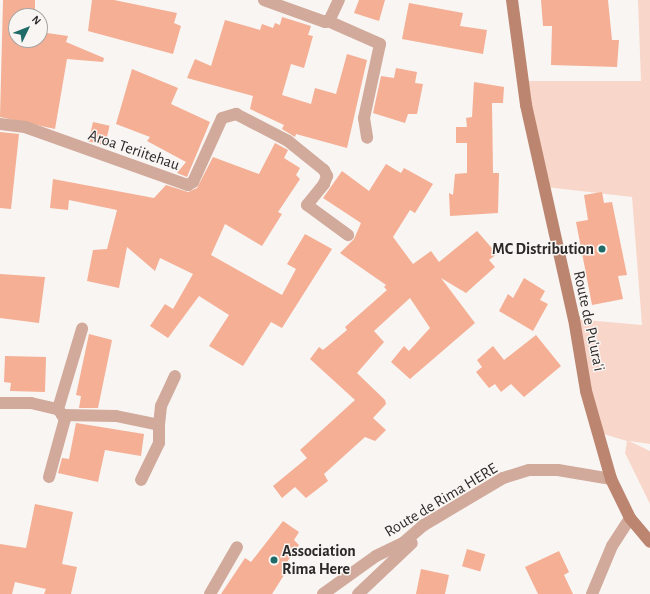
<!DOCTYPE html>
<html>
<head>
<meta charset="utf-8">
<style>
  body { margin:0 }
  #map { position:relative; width:650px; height:594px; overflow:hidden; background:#f9f5f3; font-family:"Alegreya Sans",sans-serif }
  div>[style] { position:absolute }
  .green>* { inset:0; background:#f8d7ca }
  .building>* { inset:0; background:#f4af94; transform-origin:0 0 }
  .street>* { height:12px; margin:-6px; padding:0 6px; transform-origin:6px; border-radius:6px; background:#d1aa9b }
  .secondary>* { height:12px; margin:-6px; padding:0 6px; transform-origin:6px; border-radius:6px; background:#bc856f }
  .dots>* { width:11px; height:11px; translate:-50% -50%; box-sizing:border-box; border:2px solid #f9f5f3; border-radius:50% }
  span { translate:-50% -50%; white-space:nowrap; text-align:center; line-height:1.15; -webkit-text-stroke:3px #f9f5f3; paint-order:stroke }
  .street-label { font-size:16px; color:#2c2a29 }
  .poi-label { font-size:16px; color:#2c2a29; font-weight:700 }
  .right { translate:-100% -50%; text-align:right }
  .left { translate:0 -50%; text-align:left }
  .north { position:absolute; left:8px; top:8px; width:40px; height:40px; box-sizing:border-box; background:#f9f5f3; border:1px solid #a7a4a2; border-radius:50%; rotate:47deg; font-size:11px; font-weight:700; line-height:16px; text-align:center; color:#2c2a29 }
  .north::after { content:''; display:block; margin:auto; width:14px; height:18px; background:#1f6b68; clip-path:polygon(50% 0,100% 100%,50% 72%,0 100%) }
</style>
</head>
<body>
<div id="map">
  <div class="green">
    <i style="clip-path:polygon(638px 0,650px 0,650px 444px,629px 441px,650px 451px,650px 504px,625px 453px,627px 441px,597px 432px,574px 319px,642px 325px,632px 197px,546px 187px,523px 81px,641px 81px)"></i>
  </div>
  <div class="building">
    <i style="clip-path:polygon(3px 0,35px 0,35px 16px,16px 16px,16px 40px,40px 40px,40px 32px,68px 36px,66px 42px,104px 58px,103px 62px,67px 59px,55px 129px,0 117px)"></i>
    <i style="clip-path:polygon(92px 0,114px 0,177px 13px,174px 23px,181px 26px,173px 54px,88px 31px)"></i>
    <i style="clip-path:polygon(359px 0,385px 0,379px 21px,354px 13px)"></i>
    <i style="clip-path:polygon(541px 0,608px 0,612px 40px,619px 40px,617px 67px,551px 65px,552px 26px,543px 26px)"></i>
    <i style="clip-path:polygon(409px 3px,463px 13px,460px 26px,487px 30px,483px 54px,402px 39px)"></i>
    <i style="clip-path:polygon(282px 17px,311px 26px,308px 35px,313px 36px,304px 68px,291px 64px,282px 95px,311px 104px,315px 88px,336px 94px,347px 54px,367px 60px,347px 148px,296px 134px,295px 137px,282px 129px,284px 125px,250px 109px,253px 96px,187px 78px,195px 59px,211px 66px,225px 20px,260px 30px,262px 24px,273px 28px,275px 23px,280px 25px)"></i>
    <i style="clip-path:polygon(396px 68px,417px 72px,415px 83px,423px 84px,417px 114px,408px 114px,405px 123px,373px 113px,381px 76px,394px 78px)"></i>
    <i style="clip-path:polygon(132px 69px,178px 88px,171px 104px,210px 122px,187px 177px,177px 173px,186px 162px,147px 141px,150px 137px,116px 124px)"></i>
    <i style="clip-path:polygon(474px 82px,504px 87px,503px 103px,492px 103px,493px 173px,499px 173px,498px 213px,450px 216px,449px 193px,453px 195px,455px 174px,467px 173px,467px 143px,456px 143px,456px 127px,467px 127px,466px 118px,472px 117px)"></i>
    <i style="left:93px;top:122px;width:17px;height:20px;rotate:13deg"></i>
    <i style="clip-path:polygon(0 132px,19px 134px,11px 209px,0 208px)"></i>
    <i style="clip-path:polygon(275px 143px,288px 150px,284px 158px,300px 168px,296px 175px,300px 179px,278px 212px,282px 214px,262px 246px,225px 224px,211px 255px,282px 295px,296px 269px,287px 264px,305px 234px,332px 249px,282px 328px,271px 322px,243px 366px,209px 346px,229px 315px,199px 296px,168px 338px,150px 326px,165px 304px,173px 309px,193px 274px,160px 258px,155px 271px,127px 247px,119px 288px,87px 281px,93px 250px,107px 249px,117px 210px,69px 200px,68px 210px,50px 208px,53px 179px,154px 198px,166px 185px,188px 192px,197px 188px,213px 157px,259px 174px)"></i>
    <i style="clip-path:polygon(386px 164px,401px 173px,404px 168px,433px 184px,415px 213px,410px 210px,393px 237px,413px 264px,431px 251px,439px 262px,477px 231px,497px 254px,489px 260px,495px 267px,466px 293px,441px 278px,475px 323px,410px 379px,391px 362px,404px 346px,409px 351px,430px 328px,410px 298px,374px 331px,384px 342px,357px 373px,385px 400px,386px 404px,373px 418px,386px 430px,375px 441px,365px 437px,324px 474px,328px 481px,306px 498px,295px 487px,282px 498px,273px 486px,307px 458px,300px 450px,355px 400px,310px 359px,319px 347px,323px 350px,347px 330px,345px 327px,387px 290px,384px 287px,386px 285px,340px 253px,354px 239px,361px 223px,323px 198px,342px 171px,369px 191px)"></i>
    <i style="clip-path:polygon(602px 192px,604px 203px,612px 202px,627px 275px,618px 276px,623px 299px,592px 305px,576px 222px,588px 220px,584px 195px)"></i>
    <i style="clip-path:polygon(0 274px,45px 277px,39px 323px,0 318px)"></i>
    <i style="clip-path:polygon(524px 278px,545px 291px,540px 300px,548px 304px,533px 331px,499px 311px,508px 294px,513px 298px)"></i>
    <i style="clip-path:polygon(89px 334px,112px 340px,98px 408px,79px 408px,81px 396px,76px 395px)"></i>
    <i style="clip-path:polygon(536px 335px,561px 366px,524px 397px,511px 384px,501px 392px,495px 384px,489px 388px,476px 372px,482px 367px,477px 360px,493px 346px,504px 360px)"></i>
    <i style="clip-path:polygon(5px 356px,46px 357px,45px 392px,10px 391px,11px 383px,4px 382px)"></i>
    <i style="clip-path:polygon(76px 423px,144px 434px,141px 456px,105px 450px,98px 482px,58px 473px,62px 458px,69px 459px)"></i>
    <i style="clip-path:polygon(35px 504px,73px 512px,62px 564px,77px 567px,71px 594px,44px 594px,46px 589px,15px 582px,12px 594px,0 594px,0 544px,26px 548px)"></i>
    <i style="clip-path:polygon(283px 521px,299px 532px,294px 540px,299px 545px,287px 562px,291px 564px,272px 594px,221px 594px,245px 558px,251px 562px)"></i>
    <i style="left:467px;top:549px;width:19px;height:18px;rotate:16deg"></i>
    <i style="clip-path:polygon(559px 551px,569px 572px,564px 575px,573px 594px,538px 594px,525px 567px)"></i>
    <i style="clip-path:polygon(421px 569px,449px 575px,445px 594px,416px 594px)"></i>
  </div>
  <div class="street">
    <i style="left:264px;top:0;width:65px;rotate:19.8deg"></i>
    <i style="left:325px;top:22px;width:6px;rotate:-31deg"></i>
    <i style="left:330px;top:19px;width:21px;rotate:-65deg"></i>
    <i style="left:328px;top:21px;width:57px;rotate:23.9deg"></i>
    <i style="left:380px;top:44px;width:76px;rotate:102.2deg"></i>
    <i style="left:364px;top:118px;width:20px;rotate:81deg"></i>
    <i style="left:0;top:124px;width:25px;rotate:7deg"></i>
    <i style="left:25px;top:127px;width:173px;rotate:19.6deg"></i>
    <i style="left:188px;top:185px;width:6px;rotate:-31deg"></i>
    <i style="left:193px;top:182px;width:70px;rotate:-65.6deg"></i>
    <i style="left:222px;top:118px;width:15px;rotate:-16deg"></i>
    <i style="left:236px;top:114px;width:59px;rotate:27.4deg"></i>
    <i style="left:288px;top:141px;width:46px;rotate:38.9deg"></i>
    <i style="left:324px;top:170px;width:7px;rotate:63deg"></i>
    <i style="left:327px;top:176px;width:9px;rotate:111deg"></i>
    <i style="left:324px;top:184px;width:27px;rotate:129deg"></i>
    <i style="left:307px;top:205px;width:51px;rotate:36.2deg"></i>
    <i style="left:0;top:403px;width:31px"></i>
    <i style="left:31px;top:403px;width:28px;rotate:13deg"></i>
    <i style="left:62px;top:415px;width:54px;rotate:1.1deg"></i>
    <i style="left:116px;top:416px;width:44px;rotate:11.8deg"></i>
    <i style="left:159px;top:425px;width:18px;rotate:90deg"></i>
    <i style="left:159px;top:443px;width:41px;rotate:115.9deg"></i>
    <i style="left:159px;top:425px;width:19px;rotate:-84deg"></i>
    <i style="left:161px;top:406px;width:33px;rotate:-65deg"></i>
    <i style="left:49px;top:477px;width:60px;rotate:-74.6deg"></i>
    <i style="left:65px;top:419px;width:12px;rotate:-125deg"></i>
    <i style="left:58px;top:409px;width:84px;rotate:-73.3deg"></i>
    <i style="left:210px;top:594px;width:54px;rotate:-60.1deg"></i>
    <i style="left:323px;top:594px;width:65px;rotate:-35.6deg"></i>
    <i style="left:376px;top:556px;width:30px;rotate:-26deg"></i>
    <i style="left:403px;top:543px;width:28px;rotate:-41deg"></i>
    <i style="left:424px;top:525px;width:92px;rotate:-30.7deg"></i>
    <i style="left:503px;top:478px;width:27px;rotate:-17deg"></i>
    <i style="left:529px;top:470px;width:29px"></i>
    <i style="left:558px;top:470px;width:54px;rotate:9.6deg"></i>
    <i style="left:358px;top:594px;width:74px;rotate:-43.4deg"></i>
    <i style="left:592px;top:594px;width:52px;rotate:-67.4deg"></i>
    <i style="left:612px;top:546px;width:33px;rotate:-57deg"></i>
  </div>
  <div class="secondary">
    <i style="left:512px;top:0;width:106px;rotate:82.4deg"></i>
    <i style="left:526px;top:105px;width:219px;rotate:77.4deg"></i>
    <i style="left:574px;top:319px;width:73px;rotate:80.5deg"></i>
    <i style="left:586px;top:391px;width:91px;rotate:74.1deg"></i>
    <i style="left:611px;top:479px;width:43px;rotate:64deg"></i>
    <i style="left:630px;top:518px;width:31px;rotate:50deg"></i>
  </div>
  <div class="dots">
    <i style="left:602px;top:249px;background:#1f6b68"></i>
    <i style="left:274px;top:560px;background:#1f6b68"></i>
  </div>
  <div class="street-label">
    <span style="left:134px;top:150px;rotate:19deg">Aroa Teriitehau</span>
    <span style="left:589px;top:321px;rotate:78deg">Route de Pu'ura'i</span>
    <span style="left:441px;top:500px;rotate:-31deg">Route de Rima HERE</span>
  </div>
  <div class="poi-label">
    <span class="right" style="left:594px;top:249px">MC Distribution</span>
    <span class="left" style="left:282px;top:560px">Association<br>Rima Here</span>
  </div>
  <div class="north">N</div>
</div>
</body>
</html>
